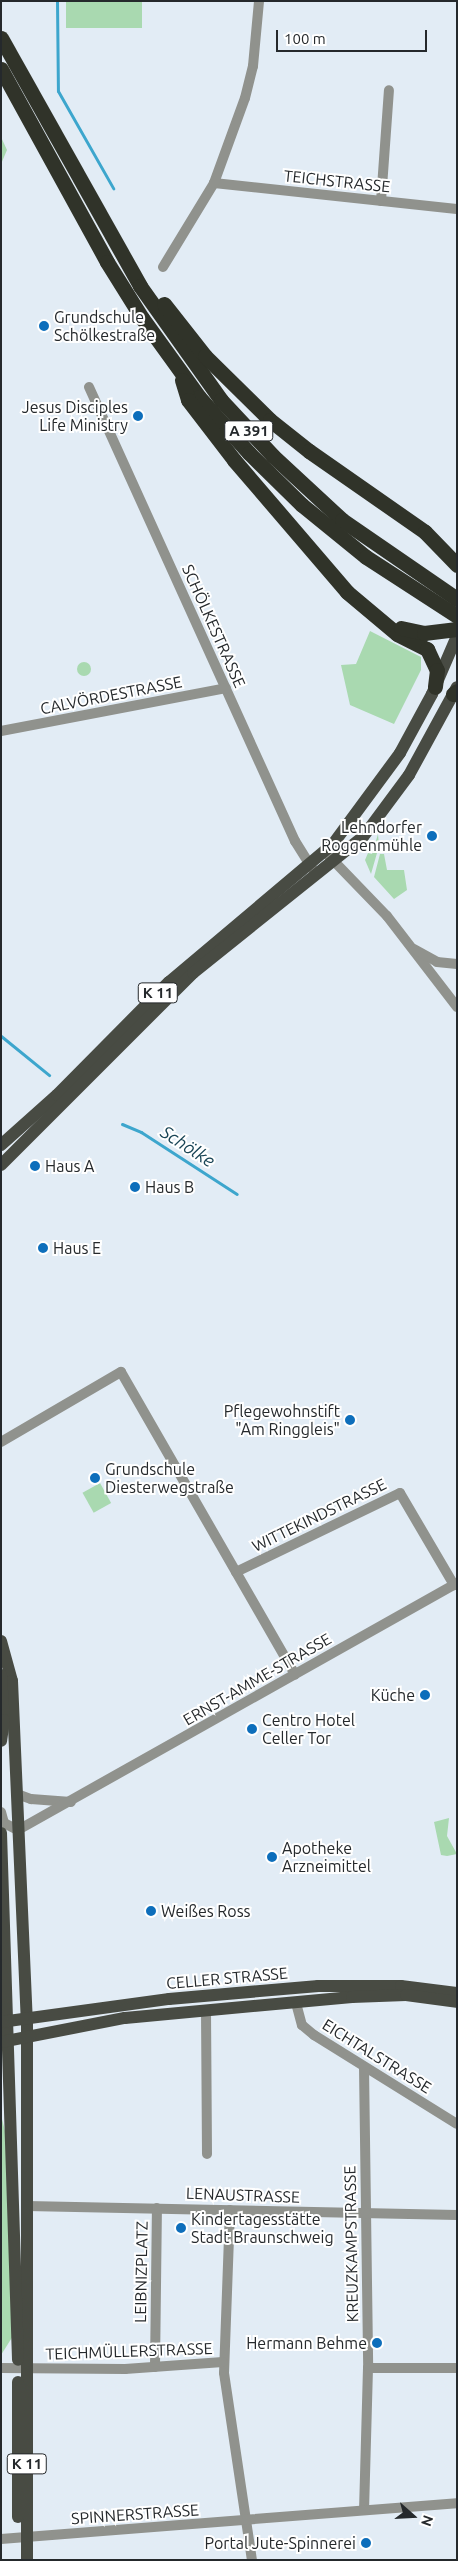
<!DOCTYPE html>
<html>
<head>
<meta charset="utf-8">
<style>
  body { margin:0 }
  #map { position:relative; width:458px; height:2561px; overflow:hidden; background:#e2ecf5; font-family:Ubuntu,sans-serif }
  div>[style] { position:absolute }
  .green>* { inset:0; background:#a9d9b0; transform-origin:0 0 }
  .round { border-radius:50% }
  .stream>* { height:3px; margin:-1.5px; padding:0 1.5px; transform-origin:1.5px; border-radius:1.5px; background:#3da6cd }
  .minor>* { height:10px; margin:-5px; padding:0 5px; transform-origin:5px; border-radius:5px; background:#90928d }
  .major>* { height:12px; margin:-6px; padding:0 6px; transform-origin:6px; border-radius:6px; background:#484b43 }
  .highway>* { height:15px; margin:-7.5px; padding:0 7.5px; transform-origin:7.5px; border-radius:7.5px; background:#303329 }
  .dots>* { width:14px; height:14px; translate:-50% -50%; box-sizing:border-box; border:2px solid #fff; border-radius:50% }
  span { translate:-50% -50%; white-space:nowrap; text-align:center; line-height:1.15; -webkit-text-stroke:4px #fff; paint-order:stroke }
  .shield-label span { padding:1px 4px; background:#fff; border:1px solid; border-radius:4px; -webkit-text-stroke-width:0 }
  .shield-label { font-size:15px; color:#25292c; font-weight:700 }
  .street-label { font-size:16px; color:#25292c }
  .poi-label { font-size:16px; color:#25292c }
  .left { translate:0 -50%; text-align:left }
  .right { translate:-100% -50%; text-align:right }
  .water-label { font-size:18px; color:#184455; font-style:italic }
  .frame { position:absolute; inset:0; border:2px solid #25292c; pointer-events:none }
  .north { position:absolute; left:388px; top:2491px; width:50px; height:50px; -webkit-text-stroke:4px #fff; paint-order:stroke; rotate:109deg; font-size:14px; font-weight:700; line-height:20px; text-align:center; color:#25292c }
  .north::after { content:''; display:block; margin:auto; width:18px; height:22px; background:#25292c; clip-path:polygon(50% 0,100% 100%,50% 72%,0 100%) }
  .scale { position:absolute; left:276px; top:30px; width:151px; height:22px; box-sizing:border-box; border:2px solid #25292c; border-top:0; padding-left:6px; font-size:15px; line-height:18px; white-space:nowrap; color:#25292c; -webkit-text-stroke:4px #fff; paint-order:stroke }
</style>
</head>
<body>
<div id="map">
  <div class="green">
    <i style="left:66px;top:1px;width:76px;height:27px"></i>
    <i style="clip-path:polygon(1px 137px,7px 150px,1px 164px)"></i>
    <i style="clip-path:polygon(370px 631px,421px 657px,421px 670px,394px 724px,350px 705px,341px 665px,356px 664px)"></i>
    <i class="round" style="left:77px;top:662px;width:14px;height:14px"></i>
    <i style="clip-path:polygon(378px 834px,379px 846px,371px 874px,365px 860px,368px 853px,372px 854px)"></i>
    <i style="clip-path:polygon(380px 854px,384px 854px,387px 870px,404px 870px,407px 890px,394px 899px,374px 877px)"></i>
    <i style="left:100px;top:1483px;width:23px;height:20px;rotate:61deg"></i>
    <i style="clip-path:polygon(449px 1818px,447px 1836px,457px 1854px,447px 1856px,441px 1855px,434px 1822px)"></i>
    <i style="clip-path:polygon(1px 2115px,6px 2135px,13px 2336px,1px 2355px)"></i>
  </div>
  <div class="stream">
    <i style="left:57px;top:1px;width:90px;rotate:89.4deg"></i>
    <i style="left:58px;top:91px;width:112px;rotate:60.4deg"></i>
    <i style="left:1px;top:1036px;width:62px;rotate:39.1deg"></i>
    <i style="left:122px;top:1124px;width:21px;rotate:23deg"></i>
    <i style="left:141px;top:1132px;width:114px;rotate:32.9deg"></i>
  </div>
  <div class="minor">
    <i style="left:214px;top:183px;width:244px;rotate:6.1deg"></i>
    <i style="left:381px;top:201px;width:111px;rotate:-85.9deg"></i>
    <i style="left:163px;top:267px;width:98px;rotate:-58.7deg"></i>
    <i style="left:214px;top:183px;width:90px;rotate:-70deg"></i>
    <i style="left:245px;top:98px;width:33px;rotate:-76deg"></i>
    <i style="left:253px;top:66px;width:65px;rotate:-84.7deg"></i>
    <i style="left:89px;top:387px;width:499px;rotate:65.6deg"></i>
    <i style="left:295px;top:841px;width:34px;rotate:58deg"></i>
    <i style="left:1px;top:731px;width:229px;rotate:-10.8deg"></i>
    <i style="left:328px;top:855px;width:85px;rotate:46deg"></i>
    <i style="left:387px;top:916px;width:115px;rotate:52.4deg"></i>
    <i style="left:414px;top:949px;width:26px;rotate:29deg"></i>
    <i style="left:437px;top:962px;width:20px;rotate:6deg"></i>
    <i style="left:1px;top:1442px;width:139px;rotate:-30.3deg"></i>
    <i style="left:121px;top:1372px;width:349px;rotate:60.1deg"></i>
    <i style="left:236px;top:1572px;width:182px;rotate:-25.7deg"></i>
    <i style="left:400px;top:1493px;width:107px;rotate:59.6deg"></i>
    <i style="left:17px;top:1794px;width:15px;rotate:20deg"></i>
    <i style="left:31px;top:1799px;width:40px;rotate:4.3deg"></i>
    <i style="left:1px;top:1812px;width:11px;rotate:75deg"></i>
    <i style="left:4px;top:1823px;width:16px;rotate:27deg"></i>
    <i style="left:18px;top:1830px;width:504px;rotate:-29.36deg"></i>
    <i style="left:296px;top:2003px;width:23px;rotate:75deg"></i>
    <i style="left:302px;top:2025px;width:16px;rotate:40deg"></i>
    <i style="left:314px;top:2035px;width:168px;rotate:31.9deg"></i>
    <i style="left:206px;top:2010px;width:144px;rotate:89.6deg"></i>
    <i style="left:364px;top:2067px;width:301px;rotate:89.2deg"></i>
    <i style="left:368px;top:2368px;width:142px;rotate:91.6deg"></i>
    <i style="left:27px;top:2206px;width:430px;rotate:1.2deg"></i>
    <i style="left:230px;top:2210px;width:163px;rotate:92.1deg"></i>
    <i style="left:224px;top:2373px;width:189px;rotate:81.5deg"></i>
    <i style="left:155px;top:2367px;width:159px;rotate:-89.3deg"></i>
    <i style="left:1px;top:2368px;width:124px;rotate:0.5deg"></i>
    <i style="left:125px;top:2369px;width:98px;rotate:-4.1deg"></i>
    <i style="left:368px;top:2368px;width:89px"></i>
    <i style="left:1px;top:2539px;width:457px;rotate:-4.5deg"></i>
  </div>
  <div class="major">
    <i style="left:1px;top:1145px;width:75px;rotate:-41.8deg"></i>
    <i style="left:57px;top:1095px;width:159px;rotate:-45.3deg"></i>
    <i style="left:169px;top:982px;width:214px;rotate:-40.1deg"></i>
    <i style="left:333px;top:844px;width:113px;rotate:-53.6deg"></i>
    <i style="left:400px;top:753px;width:67px;rotate:-61.5deg"></i>
    <i style="left:432px;top:694px;width:63px;rotate:-66.7deg"></i>
    <i style="left:1px;top:1165px;width:272px;rotate:-45deg"></i>
    <i style="left:193px;top:973px;width:218px;rotate:-38.7deg"></i>
    <i style="left:363px;top:837px;width:77px;rotate:-53.4deg"></i>
    <i style="left:409px;top:775px;width:100px;rotate:-61.4deg"></i>
    <i style="left:1px;top:1641px;width:41px;rotate:74.6deg"></i>
    <i style="left:12px;top:1681px;width:337px;rotate:87.5deg"></i>
    <i style="left:27px;top:2018px;width:542px;rotate:90deg"></i>
    <i style="left:1px;top:1675px;width:45px;rotate:86.2deg"></i>
    <i style="left:4px;top:1720px;width:21px;rotate:98deg"></i>
    <i style="left:1px;top:1833px;width:527px;rotate:88.15deg"></i>
    <i style="left:1px;top:2022px;width:170px;rotate:-7.8deg"></i>
    <i style="left:169px;top:1999px;width:150px;rotate:-5deg"></i>
    <i style="left:318px;top:1986px;width:83px"></i>
    <i style="left:401px;top:1986px;width:56px;rotate:7.1deg"></i>
    <i style="left:1px;top:2042px;width:126px;rotate:-11deg"></i>
    <i style="left:125px;top:2018px;width:228px;rotate:-5.3deg"></i>
    <i style="left:352px;top:1997px;width:54px;rotate:-2.1deg"></i>
    <i style="left:406px;top:1995px;width:51px;rotate:7.8deg"></i>
    <i style="left:18px;top:2517px;width:135px;rotate:-90deg"></i>
  </div>
  <div class="highway">
    <i style="left:1px;top:38px;width:284px;rotate:60.7deg"></i>
    <i style="left:140px;top:286px;width:140px;rotate:54.6deg"></i>
    <i style="left:221px;top:400px;width:76px;rotate:47.1deg"></i>
    <i style="left:273px;top:456px;width:94px;rotate:42.8deg"></i>
    <i style="left:342px;top:520px;width:140px;rotate:34.5deg"></i>
    <i style="left:1px;top:69px;width:220px;rotate:61.2deg"></i>
    <i style="left:107px;top:262px;width:66px;rotate:58deg"></i>
    <i style="left:142px;top:318px;width:97px;rotate:54.2deg"></i>
    <i style="left:199px;top:397px;width:75px;rotate:48.2deg"></i>
    <i style="left:249px;top:453px;width:74px;rotate:44.5deg"></i>
    <i style="left:302px;top:505px;width:82px;rotate:39.1deg"></i>
    <i style="left:366px;top:557px;width:108px;rotate:33deg"></i>
    <i style="left:164px;top:304px;width:66px;rotate:51.7deg"></i>
    <i style="left:205px;top:356px;width:91px;rotate:44.6deg"></i>
    <i style="left:270px;top:420px;width:50px;rotate:38.5deg"></i>
    <i style="left:309px;top:451px;width:141px;rotate:34.9deg"></i>
    <i style="left:425px;top:532px;width:46px;rotate:45.9deg"></i>
    <i style="left:182px;top:380px;width:21px;rotate:73deg"></i>
    <i style="left:188px;top:400px;width:76px;rotate:52.5deg"></i>
    <i style="left:234px;top:460px;width:174px;rotate:49.4deg"></i>
    <i style="left:347px;top:592px;width:65px;rotate:40deg"></i>
    <i style="left:397px;top:634px;width:34px;rotate:27deg"></i>
    <i style="left:427px;top:649px;width:23px;rotate:65deg"></i>
    <i style="left:437px;top:670px;width:17px;rotate:97deg"></i>
    <i style="left:401px;top:628px;width:24px;rotate:12deg"></i>
    <i style="left:424px;top:633px;width:33px;rotate:-7deg"></i>
    <i style="left:453px;top:694px;width:5px;rotate:-37deg"></i>
  </div>
  <div class="dots">
    <i style="left:44px;top:326px;background:#0d6ebb"></i>
    <i style="left:138px;top:416px;background:#0d6ebb"></i>
    <i style="left:432px;top:836px;background:#0d6ebb"></i>
    <i style="left:35px;top:1166px;background:#0d6ebb"></i>
    <i style="left:135px;top:1187px;background:#0d6ebb"></i>
    <i style="left:43px;top:1248px;background:#0d6ebb"></i>
    <i style="left:350px;top:1420px;background:#0d6ebb"></i>
    <i style="left:95px;top:1478px;background:#0d6ebb"></i>
    <i style="left:425px;top:1695px;background:#0d6ebb"></i>
    <i style="left:252px;top:1729px;background:#0d6ebb"></i>
    <i style="left:272px;top:1857px;background:#0d6ebb"></i>
    <i style="left:151px;top:1911px;background:#0d6ebb"></i>
    <i style="left:181px;top:2228px;background:#0d6ebb"></i>
    <i style="left:377px;top:2343px;background:#0d6ebb"></i>
    <i style="left:366px;top:2543px;background:#0d6ebb"></i>
  </div>
  <div class="shield-label">
    <span style="left:249px;top:431px">A 391</span>
    <span style="left:158px;top:993px">K 11</span>
    <span style="left:27px;top:2464px">K 11</span>
  </div>
  <div class="street-label">
    <span style="left:337px;top:181px;rotate:6deg">TEICHSTRASSE</span>
    <span style="left:214px;top:626px;rotate:66deg">SCHÖLKESTRASSE</span>
    <span style="left:111px;top:695px;rotate:-11deg">CALVÖRDESTRASSE</span>
    <span style="left:319px;top:1515px;rotate:-26deg">WITTEKINDSTRASSE</span>
    <span style="left:257px;top:1679px;rotate:-30deg">ERNST-AMME-STRASSE</span>
    <span style="left:227px;top:1978px;rotate:-5deg">CELLER STRASSE</span>
    <span style="left:377px;top:2056px;rotate:32deg">EICHTALSTRASSE</span>
    <span style="left:243px;top:2195px;rotate:2deg">LENAUSTRASSE</span>
    <span style="left:351px;top:2244px;rotate:-91deg">KREUZKAMPSTRASSE</span>
    <span style="left:141px;top:2272px;rotate:-89deg">LEIBNIZPLATZ</span>
    <span style="left:129px;top:2351px;rotate:-2deg">TEICHMÜLLERSTRASSE</span>
    <span style="left:135px;top:2514px;rotate:-4deg">SPINNERSTRASSE</span>
  </div>
  <div class="poi-label">
    <span class="left" style="left:54px;top:326px">Grundschule<br>Schölkestraße</span>
    <span class="right" style="left:128px;top:416px">Jesus Disciples<br>Life Ministry</span>
    <span class="right" style="left:422px;top:836px">Lehndorfer<br>Roggenmühle</span>
    <span class="left" style="left:45px;top:1166px">Haus A</span>
    <span class="left" style="left:145px;top:1187px">Haus B</span>
    <span class="left" style="left:53px;top:1248px">Haus E</span>
    <span class="right" style="left:340px;top:1420px">Pflegewohnstift<br>"Am Ringgleis"</span>
    <span class="left" style="left:105px;top:1478px">Grundschule<br>Diesterwegstraße</span>
    <span class="right" style="left:415px;top:1695px">Küche</span>
    <span class="left" style="left:262px;top:1729px">Centro Hotel<br>Celler Tor</span>
    <span class="left" style="left:282px;top:1857px">Apotheke<br>Arzneimittel</span>
    <span class="left" style="left:161px;top:1911px">Weißes Ross</span>
    <span class="left" style="left:191px;top:2228px">Kindertagesstätte<br>Stadt Braunschweig</span>
    <span class="right" style="left:367px;top:2343px">Hermann Behme</span>
    <span class="right" style="left:356px;top:2543px">Portal Jute-Spinnerei</span>
  </div>
  <div class="water-label">
    <span style="left:188px;top:1146px;rotate:33deg">Schölke</span>
  </div>
  <div class="frame"></div>
  <div class="north">N</div>
  <div class="scale">100 m</div>
</div>
</body>
</html>
